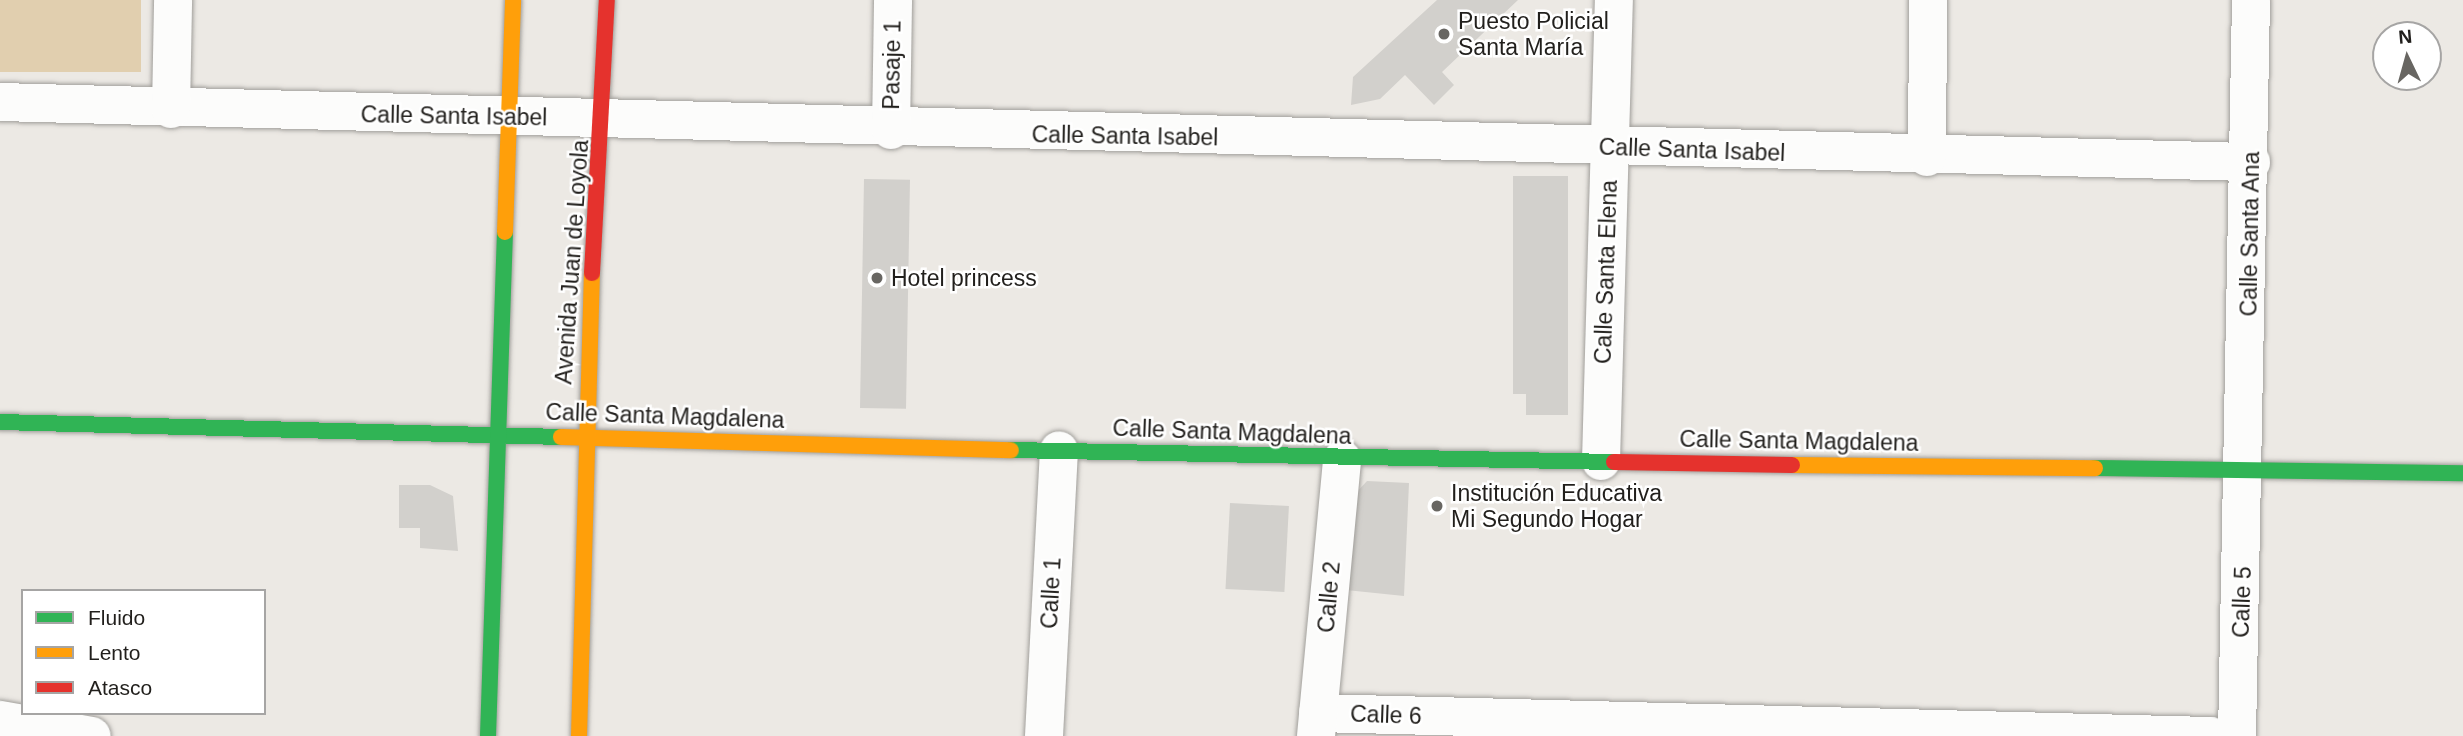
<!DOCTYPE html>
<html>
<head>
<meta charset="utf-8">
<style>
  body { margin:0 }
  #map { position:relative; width:2463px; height:736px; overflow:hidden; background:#ece9e4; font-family:Arial,sans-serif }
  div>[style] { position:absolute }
  .green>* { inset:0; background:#e1cfaf; transform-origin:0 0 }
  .building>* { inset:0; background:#d2d0cc; transform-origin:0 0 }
  .roads { filter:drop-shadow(0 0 2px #a19f9b) drop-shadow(0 0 2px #a19f9b) }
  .street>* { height:38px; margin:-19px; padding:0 19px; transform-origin:19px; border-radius:19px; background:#fcfcfb }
  .fast>* { height:16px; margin:-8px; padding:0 8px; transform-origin:8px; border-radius:8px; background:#30b455 }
  .slow>* { height:16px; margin:-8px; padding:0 8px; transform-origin:8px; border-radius:8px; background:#ff9f0a }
  .jam>* { height:16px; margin:-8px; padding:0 8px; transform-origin:8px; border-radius:8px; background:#e5322d }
  .dots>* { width:19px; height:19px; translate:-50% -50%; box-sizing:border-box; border:4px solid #fff; border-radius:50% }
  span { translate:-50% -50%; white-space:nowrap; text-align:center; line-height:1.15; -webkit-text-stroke:5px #fff; paint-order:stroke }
  .poi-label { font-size:23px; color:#211f1c }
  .left { translate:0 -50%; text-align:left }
  .street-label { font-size:23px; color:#211f1c }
  .legend { position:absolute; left:21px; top:589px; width:245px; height:126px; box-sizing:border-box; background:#fff; border:2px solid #a6a5a4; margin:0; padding:9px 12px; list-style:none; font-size:21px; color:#211f1c }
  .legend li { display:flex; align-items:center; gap:14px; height:35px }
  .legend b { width:35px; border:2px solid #a6a5a4 }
  .north { position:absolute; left:2372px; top:21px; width:70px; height:70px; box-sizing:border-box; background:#fff; border:2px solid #a6a5a4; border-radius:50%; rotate:355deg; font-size:19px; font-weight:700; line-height:28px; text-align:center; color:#211f1c }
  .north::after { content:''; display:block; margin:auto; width:24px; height:32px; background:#686662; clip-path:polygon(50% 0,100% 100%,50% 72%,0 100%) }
</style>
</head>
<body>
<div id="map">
  <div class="green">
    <i style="left:0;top:0;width:141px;height:72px"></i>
  </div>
  <div class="building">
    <i style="clip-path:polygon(1437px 0,1518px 0,1442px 72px,1454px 85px,1434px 105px,1405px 75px,1380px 99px,1351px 105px,1353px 77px)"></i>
    <i style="clip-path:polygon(1513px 176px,1568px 176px,1568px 415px,1526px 415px,1526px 394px,1513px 394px)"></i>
    <i style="left:864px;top:179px;width:46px;height:229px;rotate:1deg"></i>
    <i style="clip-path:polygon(1367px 481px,1409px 483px,1404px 596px,1346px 590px,1355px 494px)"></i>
    <i style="clip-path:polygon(399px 485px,430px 485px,453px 496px,458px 551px,420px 548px,420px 528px,399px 528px)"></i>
    <i style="left:1230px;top:503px;width:59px;height:86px;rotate:3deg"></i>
  </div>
  <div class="roads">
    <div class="street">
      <i style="left:0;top:102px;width:2252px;rotate:1.53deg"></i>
      <i style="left:171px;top:109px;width:109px;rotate:-88.9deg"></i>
      <i style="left:891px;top:130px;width:130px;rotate:-89.1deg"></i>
      <i style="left:1927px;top:157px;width:157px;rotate:-89.6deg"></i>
      <i style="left:1601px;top:461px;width:461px;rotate:-88.4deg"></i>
      <i style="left:1318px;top:713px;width:893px;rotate:1.48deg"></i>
      <i style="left:0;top:720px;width:93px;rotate:9.9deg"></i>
      <i style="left:1044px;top:736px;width:286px;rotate:-87deg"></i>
      <i style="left:1316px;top:736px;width:278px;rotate:-84.6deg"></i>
      <i style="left:2237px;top:736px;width:736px;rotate:-88.91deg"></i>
    </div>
    <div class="fast">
      <i style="left:0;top:422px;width:561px;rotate:1.53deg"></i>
      <i style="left:1011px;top:450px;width:603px;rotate:1.14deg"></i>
      <i style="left:2095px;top:468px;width:368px;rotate:0.8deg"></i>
      <i style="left:488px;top:736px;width:504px;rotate:-88.07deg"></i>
    </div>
    <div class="slow">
      <i style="left:505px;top:232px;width:232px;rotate:-88deg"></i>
      <i style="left:561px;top:437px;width:450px;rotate:1.7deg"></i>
      <i style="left:1792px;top:465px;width:303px;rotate:0.6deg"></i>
      <i style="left:579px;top:736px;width:463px;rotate:-88.4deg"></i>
    </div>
    <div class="jam">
      <i style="left:592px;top:273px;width:273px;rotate:-86.9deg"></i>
      <i style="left:1614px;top:462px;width:178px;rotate:1deg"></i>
    </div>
  </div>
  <div class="dots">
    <i style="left:1444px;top:34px;background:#686662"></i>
    <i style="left:877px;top:278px;background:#686662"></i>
    <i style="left:1437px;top:506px;background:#686662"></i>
  </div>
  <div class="poi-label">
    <span class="left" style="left:1458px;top:34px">Puesto Policial<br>Santa María</span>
    <span class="left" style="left:891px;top:278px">Hotel princess</span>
    <span class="left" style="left:1451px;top:506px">Institución Educativa<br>Mi Segundo Hogar</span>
  </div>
  <div class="street-label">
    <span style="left:892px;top:65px;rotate:-89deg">Pasaje 1</span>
    <span style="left:454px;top:116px;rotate:1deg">Calle Santa Isabel</span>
    <span style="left:1125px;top:136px;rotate:1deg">Calle Santa Isabel</span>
    <span style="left:1692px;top:150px;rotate:2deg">Calle Santa Isabel</span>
    <span style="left:2250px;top:234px;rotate:-89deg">Calle Santa Ana</span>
    <span style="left:572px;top:262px;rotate:-86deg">Avenida Juan de Loyola</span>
    <span style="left:1606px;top:272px;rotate:-88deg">Calle Santa Elena</span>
    <span style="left:665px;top:416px;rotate:2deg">Calle Santa Magdalena</span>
    <span style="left:1232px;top:432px;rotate:2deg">Calle Santa Magdalena</span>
    <span style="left:1799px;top:441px;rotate:1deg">Calle Santa Magdalena</span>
    <span style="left:1051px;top:593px;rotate:-87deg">Calle 1</span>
    <span style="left:1329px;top:597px;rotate:-85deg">Calle 2</span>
    <span style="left:2242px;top:602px;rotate:-88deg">Calle 5</span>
    <span style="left:1386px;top:715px;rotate:2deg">Calle 6</span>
  </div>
  <ul class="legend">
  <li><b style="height:9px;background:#30b455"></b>Fluido</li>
  <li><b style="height:9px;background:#ff9f0a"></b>Lento</li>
  <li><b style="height:9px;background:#e5322d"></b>Atasco</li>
  </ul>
  <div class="north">N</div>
</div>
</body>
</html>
